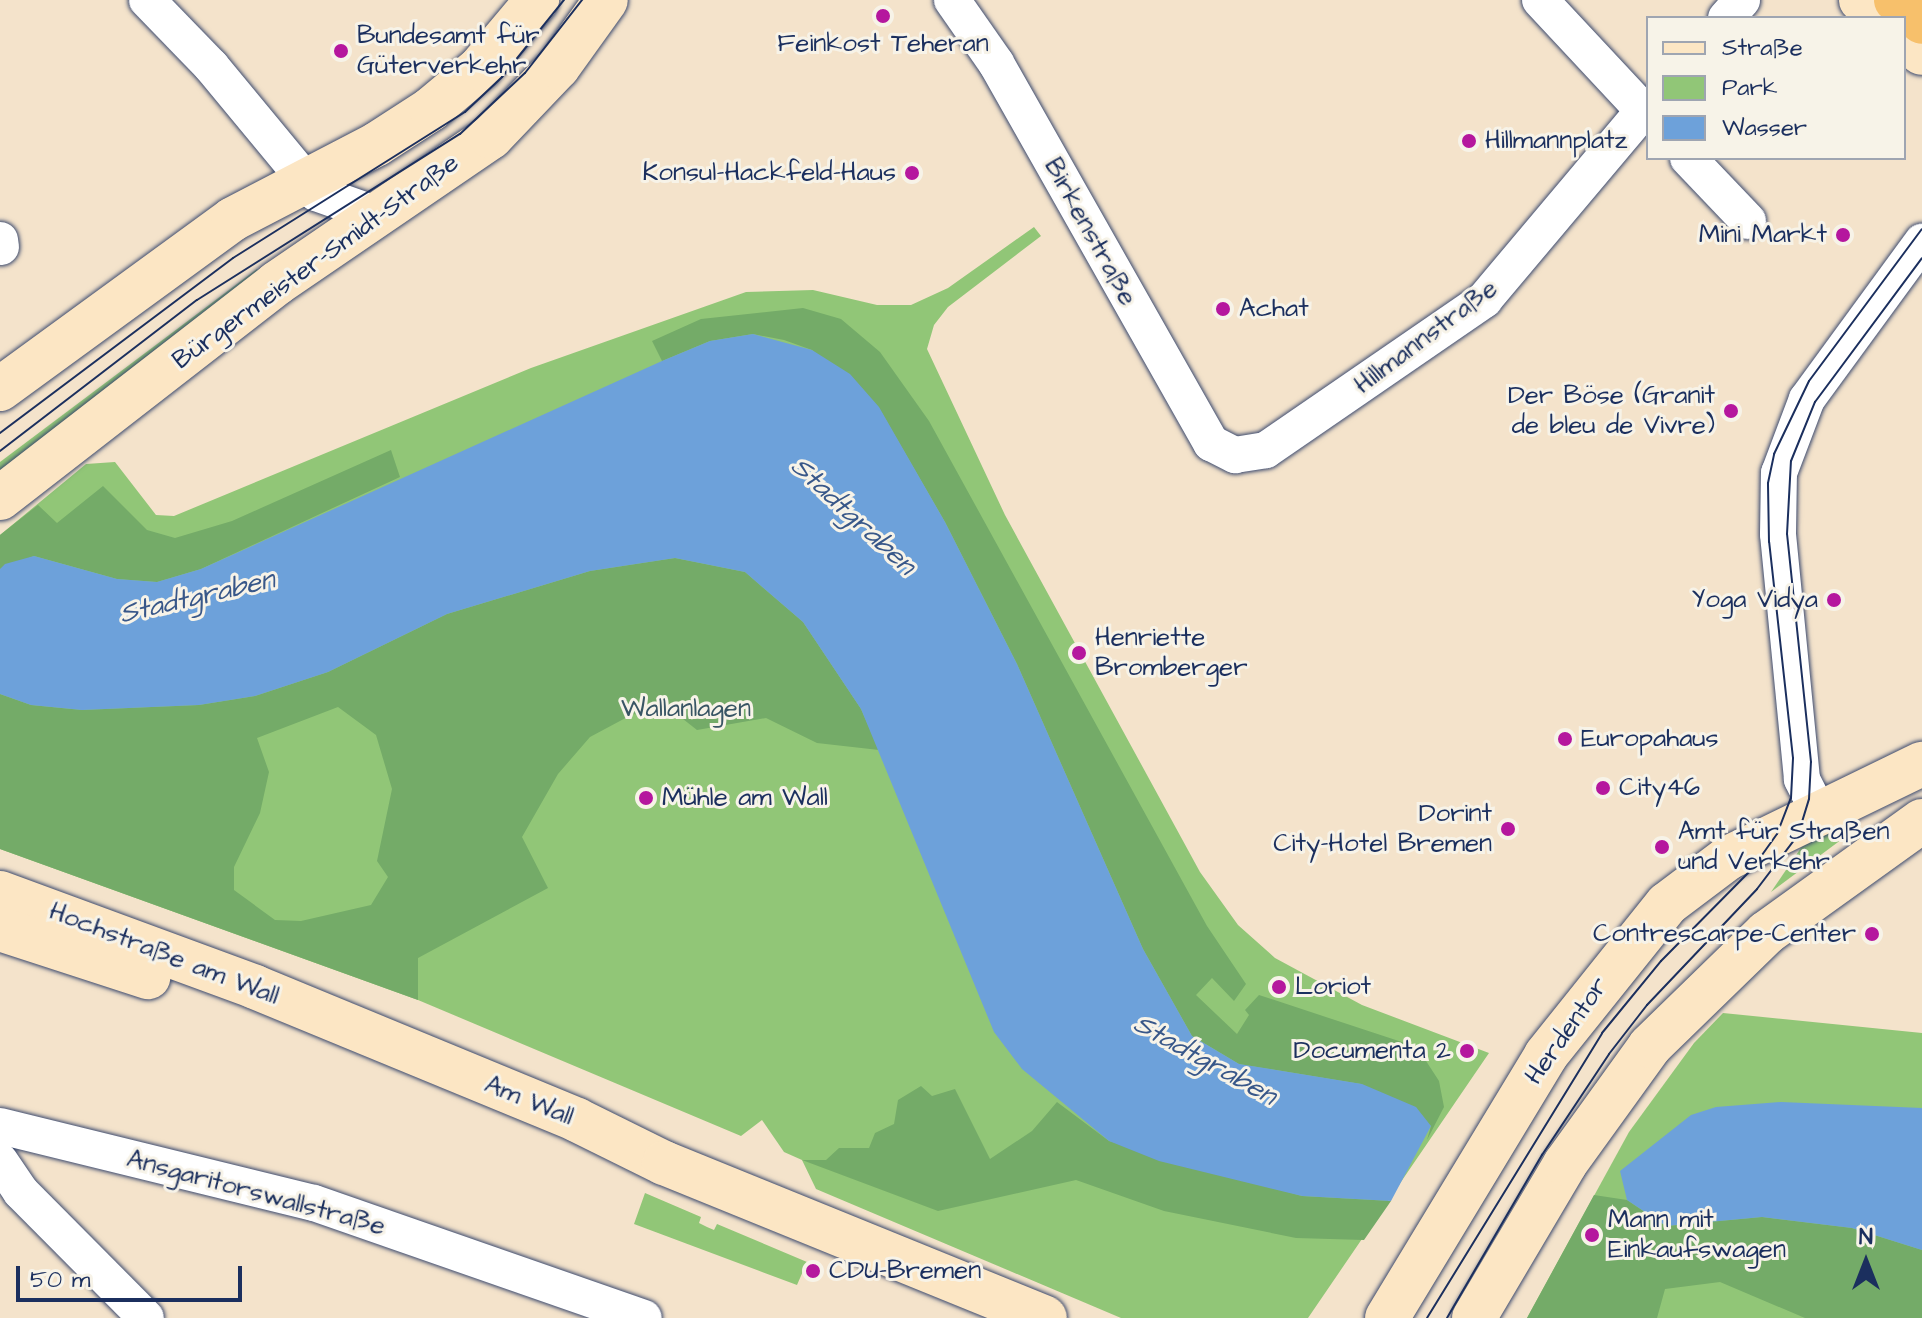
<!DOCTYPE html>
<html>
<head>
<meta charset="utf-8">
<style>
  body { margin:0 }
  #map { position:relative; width:1922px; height:1318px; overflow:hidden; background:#f4e3cb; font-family:"Architects Daughter",sans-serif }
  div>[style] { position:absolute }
  .green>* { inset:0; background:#91c677 }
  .forest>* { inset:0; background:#74ab68 }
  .water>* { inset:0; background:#6da1da }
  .roads { filter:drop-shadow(0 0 2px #3c4a6e) drop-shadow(0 0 2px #3c4a6e) }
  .street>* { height:36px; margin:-18px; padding:0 18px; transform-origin:18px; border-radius:18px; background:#fff }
  .secondary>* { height:44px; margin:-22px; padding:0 22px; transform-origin:22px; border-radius:22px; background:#fce6c4 }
  .highway>* { height:44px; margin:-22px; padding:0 22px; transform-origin:22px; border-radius:22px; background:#f7c06b }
  .tram>* { height:2px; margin:-1px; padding:0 1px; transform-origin:1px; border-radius:1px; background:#1b2f5e }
  .dots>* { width:22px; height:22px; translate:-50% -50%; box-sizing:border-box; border:4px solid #f7f3e8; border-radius:50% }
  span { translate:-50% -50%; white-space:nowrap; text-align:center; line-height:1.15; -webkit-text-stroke:6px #f7f3e8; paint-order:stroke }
  .poi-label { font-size:26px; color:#1b2f5e }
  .left { translate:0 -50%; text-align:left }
  .right { translate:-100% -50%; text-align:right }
  .street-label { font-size:26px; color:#1b2f5e }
  .park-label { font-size:26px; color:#385564 }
  .water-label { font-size:28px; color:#385789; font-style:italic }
  .legend { position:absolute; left:1646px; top:16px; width:260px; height:144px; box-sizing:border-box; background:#f7f3e8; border:2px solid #9fa5b1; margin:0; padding:10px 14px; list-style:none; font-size:24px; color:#1b2f5e }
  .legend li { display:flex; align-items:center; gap:16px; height:40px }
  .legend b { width:40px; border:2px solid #9fa5b1 }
  .north { position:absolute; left:1826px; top:1222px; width:80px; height:80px; -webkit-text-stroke:6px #f7f3e8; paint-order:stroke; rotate:0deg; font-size:22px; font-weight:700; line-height:32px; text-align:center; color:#1b2f5e }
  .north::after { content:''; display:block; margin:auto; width:28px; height:36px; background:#1b2f5e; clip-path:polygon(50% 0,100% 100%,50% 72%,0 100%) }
  .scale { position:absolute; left:16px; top:1266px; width:226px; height:36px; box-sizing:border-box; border:4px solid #1b2f5e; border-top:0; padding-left:10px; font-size:24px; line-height:28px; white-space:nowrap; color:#1b2f5e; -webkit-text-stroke:6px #f7f3e8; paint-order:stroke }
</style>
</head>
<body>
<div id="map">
  <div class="green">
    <i style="clip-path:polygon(1034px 227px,1041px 236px,948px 307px,934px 325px,927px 349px,1005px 515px,1200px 872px,1238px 925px,1275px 958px,1362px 1005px,1489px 1053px,1308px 1318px,1121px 1318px,816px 1189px,802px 1160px,784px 1152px,762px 1120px,741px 1136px,418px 1000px,0 849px,0 535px,86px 464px,115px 462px,156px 515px,174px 516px,531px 368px,746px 292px,813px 290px,877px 305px,911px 305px,948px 288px)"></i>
    <i style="clip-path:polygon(257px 269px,263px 277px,0 480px,0 462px)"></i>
    <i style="clip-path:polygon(1854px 814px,1861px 825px,1771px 892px,1809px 836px)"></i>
    <i style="clip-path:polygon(1723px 1013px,1922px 1033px,1922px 1318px,1527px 1318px,1629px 1132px,1694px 1043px)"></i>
    <i style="clip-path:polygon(645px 1193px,701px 1217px,699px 1223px,707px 1227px,714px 1230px,717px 1224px,807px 1262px,797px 1285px,634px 1224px)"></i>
  </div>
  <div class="forest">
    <i style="clip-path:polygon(803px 308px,841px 319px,880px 352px,929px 421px,1207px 926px,1246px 984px,1234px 1001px,1212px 978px,1196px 995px,1237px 1034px,1249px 1015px,1245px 1010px,1259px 995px,1417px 1047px,1439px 1081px,1444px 1107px,1427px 1140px,1431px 1126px,1361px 1084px,1239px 1064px,1192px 1036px,1143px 949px,1017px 664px,945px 522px,879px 408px,812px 350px,784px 340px,753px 334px,710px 341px,662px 361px,652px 341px,701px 319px)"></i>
    <i style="clip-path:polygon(391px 450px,400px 477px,201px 569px,157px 582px,117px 579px,34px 556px,0 569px,0 535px,38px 505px,57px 523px,103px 486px,147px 530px,175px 538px,232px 521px)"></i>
    <i style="clip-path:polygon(evenodd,675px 558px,745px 572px,803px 622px,861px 709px,879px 750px,817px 743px,766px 718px,697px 730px,683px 719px,633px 714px,590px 737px,558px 774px,522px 837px,548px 888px,418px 958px,418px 1000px,0 849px,0 694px,31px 705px,82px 710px,199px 705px,255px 696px,328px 672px,447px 614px,590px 571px,675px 558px,338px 707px,376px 735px,392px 789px,377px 861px,388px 877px,371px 905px,301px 921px,275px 920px,234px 890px,234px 867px,260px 813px,269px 772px,257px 738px,338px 707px)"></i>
    <i style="clip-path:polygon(921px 1086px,932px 1096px,955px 1089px,990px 1159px,1032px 1131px,1057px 1102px,1109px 1141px,1302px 1196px,1391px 1201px,1364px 1240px,1296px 1238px,1164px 1211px,1076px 1180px,938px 1211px,802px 1160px,826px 1160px,839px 1148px,869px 1148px,875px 1133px,894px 1124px,898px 1100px)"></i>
    <i style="clip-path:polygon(1594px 1195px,1627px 1200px,1666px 1226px,1762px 1217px,1852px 1228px,1922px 1250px,1922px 1318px,1805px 1318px,1720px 1282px,1665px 1289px,1657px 1318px,1527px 1318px)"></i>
  </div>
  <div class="water">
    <i style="clip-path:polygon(753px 334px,812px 350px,850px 374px,879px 407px,945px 522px,1017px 664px,1143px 949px,1192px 1036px,1239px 1064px,1362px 1084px,1416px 1107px,1431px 1126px,1391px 1201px,1302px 1196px,1159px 1161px,1109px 1141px,1022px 1069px,994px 1032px,861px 709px,803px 622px,745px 572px,675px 558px,590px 571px,447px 614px,328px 672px,255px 696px,199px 705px,82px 710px,31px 705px,0 694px,0 569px,5px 564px,34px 556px,117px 579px,157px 582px,201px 569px,662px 361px,710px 341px)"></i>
    <i style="clip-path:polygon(1781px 1102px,1922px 1108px,1922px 1250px,1852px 1228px,1762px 1217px,1666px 1226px,1627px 1200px,1620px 1171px,1691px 1115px,1716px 1107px)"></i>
  </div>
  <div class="roads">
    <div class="street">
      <i style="left:147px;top:0;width:92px;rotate:45.9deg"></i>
      <i style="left:211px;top:66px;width:165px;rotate:50.4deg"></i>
      <i style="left:316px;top:193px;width:66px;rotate:19.5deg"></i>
      <i style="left:952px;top:0;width:77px;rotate:55.1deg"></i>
      <i style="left:996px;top:63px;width:437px;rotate:60.5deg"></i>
      <i style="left:1211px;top:443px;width:27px;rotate:27deg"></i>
      <i style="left:1235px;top:455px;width:31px;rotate:-9deg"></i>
      <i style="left:1266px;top:450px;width:265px;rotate:-34.5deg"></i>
      <i style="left:1484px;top:300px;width:255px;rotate:-49.9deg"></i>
      <i style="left:1540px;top:0;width:158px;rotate:47deg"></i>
      <i style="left:1726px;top:18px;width:24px;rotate:-48deg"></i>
      <i style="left:1688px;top:158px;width:87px;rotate:46.4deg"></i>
      <i style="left:0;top:240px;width:7px;rotate:82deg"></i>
      <i style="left:1819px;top:813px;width:38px;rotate:-117deg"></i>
      <i style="left:1802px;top:779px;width:246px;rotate:-95.6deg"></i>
      <i style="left:1778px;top:534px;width:61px;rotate:-89.1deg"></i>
      <i style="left:1779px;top:473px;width:79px;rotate:-69.3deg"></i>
      <i style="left:1807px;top:399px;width:195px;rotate:-53.8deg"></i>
      <i style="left:0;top:1126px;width:323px;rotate:13.8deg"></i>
      <i style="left:314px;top:1203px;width:349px;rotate:19.2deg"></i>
      <i style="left:0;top:1161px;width:37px;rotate:56deg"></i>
      <i style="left:21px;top:1192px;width:177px;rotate:45.2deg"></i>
    </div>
    <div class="secondary">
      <i style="left:1861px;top:0;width:27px;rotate:42deg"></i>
      <i style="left:1904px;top:38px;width:23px;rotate:40deg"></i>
      <i style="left:0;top:389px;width:288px;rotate:-36.1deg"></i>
      <i style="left:233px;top:219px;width:162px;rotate:-27.5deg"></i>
      <i style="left:377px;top:144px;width:64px;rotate:-32.9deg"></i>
      <i style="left:431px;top:109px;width:64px;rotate:-39.9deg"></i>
      <i style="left:480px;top:68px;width:89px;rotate:-50deg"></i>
      <i style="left:0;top:498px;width:351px;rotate:-37.8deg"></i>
      <i style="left:277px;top:283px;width:259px;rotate:-34.3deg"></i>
      <i style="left:491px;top:137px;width:97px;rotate:-46.3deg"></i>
      <i style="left:558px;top:67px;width:82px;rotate:-54.4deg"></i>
      <i style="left:0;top:893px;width:272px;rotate:20.2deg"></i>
      <i style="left:255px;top:987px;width:348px;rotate:22.4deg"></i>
      <i style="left:577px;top:1120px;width:97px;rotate:26.3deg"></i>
      <i style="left:664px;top:1163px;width:411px;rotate:22.1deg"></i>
      <i style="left:0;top:929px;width:156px;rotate:18deg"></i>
      <i style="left:1387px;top:1318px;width:307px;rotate:-58.8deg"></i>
      <i style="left:1546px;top:1055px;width:193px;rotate:-51.3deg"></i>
      <i style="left:1667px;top:904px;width:76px;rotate:-37deg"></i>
      <i style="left:1728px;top:858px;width:216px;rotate:-25.9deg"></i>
      <i style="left:1474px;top:1318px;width:179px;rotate:-59.4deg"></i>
      <i style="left:1565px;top:1164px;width:145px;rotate:-54.2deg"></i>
      <i style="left:1650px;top:1046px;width:162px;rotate:-44.2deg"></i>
      <i style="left:1766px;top:933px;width:192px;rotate:-35.7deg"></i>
    </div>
    <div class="highway">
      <i style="left:1896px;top:0;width:34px;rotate:40deg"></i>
    </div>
  </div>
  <div class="tram">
    <i style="left:0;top:433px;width:291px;rotate:-36.9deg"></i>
    <i style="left:233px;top:258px;width:274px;rotate:-32.2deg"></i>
    <i style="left:465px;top:112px;width:51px;rotate:-43.4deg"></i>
    <i style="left:502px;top:77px;width:99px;rotate:-51.2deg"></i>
    <i style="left:0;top:451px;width:248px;rotate:-37.5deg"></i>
    <i style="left:197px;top:300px;width:311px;rotate:-32.3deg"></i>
    <i style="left:460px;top:134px;width:89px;rotate:-43.2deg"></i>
    <i style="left:525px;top:73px;width:93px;rotate:-52deg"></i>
    <i style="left:1427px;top:1318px;width:334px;rotate:-58.4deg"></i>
    <i style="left:1602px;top:1033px;width:93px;rotate:-50.7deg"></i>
    <i style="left:1661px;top:961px;width:129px;rotate:-45.3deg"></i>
    <i style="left:1752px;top:869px;width:43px;rotate:-54.5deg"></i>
    <i style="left:1777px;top:834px;width:39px;rotate:-69deg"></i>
    <i style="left:1791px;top:798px;width:40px;rotate:-87.1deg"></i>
    <i style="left:1793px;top:758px;width:217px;rotate:-96.3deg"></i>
    <i style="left:1769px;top:542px;width:59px;rotate:-91deg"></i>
    <i style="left:1768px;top:483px;width:30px;rotate:-78deg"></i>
    <i style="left:1774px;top:454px;width:81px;rotate:-64.4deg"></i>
    <i style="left:1809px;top:381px;width:189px;rotate:-53.4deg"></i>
    <i style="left:1447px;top:1318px;width:189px;rotate:-59.8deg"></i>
    <i style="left:1542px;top:1155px;width:121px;rotate:-56.4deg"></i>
    <i style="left:1609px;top:1054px;width:62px;rotate:-52.2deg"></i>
    <i style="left:1647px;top:1005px;width:160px;rotate:-46.5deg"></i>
    <i style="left:1757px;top:889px;width:68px;rotate:-52.8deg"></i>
    <i style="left:1798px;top:835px;width:38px;rotate:-73deg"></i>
    <i style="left:1809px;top:799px;width:37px;rotate:-87deg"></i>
    <i style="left:1811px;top:762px;width:229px;rotate:-96deg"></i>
    <i style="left:1787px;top:534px;width:73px;rotate:-86.9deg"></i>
    <i style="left:1791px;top:461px;width:64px;rotate:-67.9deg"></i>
    <i style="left:1815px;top:402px;width:179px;rotate:-53.4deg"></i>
  </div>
  <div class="dots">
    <i style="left:883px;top:16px;background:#b5179e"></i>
    <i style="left:341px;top:51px;background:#b5179e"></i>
    <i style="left:1469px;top:141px;background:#b5179e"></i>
    <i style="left:912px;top:173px;background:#b5179e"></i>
    <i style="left:1843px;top:235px;background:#b5179e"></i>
    <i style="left:1223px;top:309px;background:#b5179e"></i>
    <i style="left:1731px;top:411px;background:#b5179e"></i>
    <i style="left:1834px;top:600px;background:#b5179e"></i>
    <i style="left:1079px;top:653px;background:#b5179e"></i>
    <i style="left:1565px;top:739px;background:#b5179e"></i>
    <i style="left:1603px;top:788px;background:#b5179e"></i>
    <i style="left:646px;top:798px;background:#b5179e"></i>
    <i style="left:1508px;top:829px;background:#b5179e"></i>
    <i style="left:1662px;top:847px;background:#b5179e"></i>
    <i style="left:1872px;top:934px;background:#b5179e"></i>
    <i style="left:1279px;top:987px;background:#b5179e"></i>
    <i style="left:1467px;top:1051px;background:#b5179e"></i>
    <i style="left:1592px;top:1235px;background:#b5179e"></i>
    <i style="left:813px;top:1271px;background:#b5179e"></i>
  </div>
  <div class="poi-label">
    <span class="left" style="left:357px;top:51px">Bundesamt für<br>Güterverkehr</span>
    <span style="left:883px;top:44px">Feinkost Teheran</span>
    <span class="left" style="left:1485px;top:141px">Hillmannplatz</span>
    <span class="right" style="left:896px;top:173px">Konsul-Hackfeld-Haus</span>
    <span class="right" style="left:1827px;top:235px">Mini Markt</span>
    <span class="left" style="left:1239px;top:309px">Achat</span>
    <span class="right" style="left:1715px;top:411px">Der Böse (Granit<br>de bleu de Vivre)</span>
    <span class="right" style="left:1818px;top:600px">Yoga Vidya</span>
    <span class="left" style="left:1095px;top:653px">Henriette<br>Bromberger</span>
    <span class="left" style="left:1581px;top:739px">Europahaus</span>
    <span class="left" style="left:1619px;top:788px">City46</span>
    <span class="left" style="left:662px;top:798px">Mühle am Wall</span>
    <span class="right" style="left:1492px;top:829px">Dorint<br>City-Hotel Bremen</span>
    <span class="left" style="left:1678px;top:847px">Amt für Straßen<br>und Verkehr</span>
    <span class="right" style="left:1856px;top:934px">Contrescarpe-Center</span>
    <span class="left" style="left:1295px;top:987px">Loriot</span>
    <span class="right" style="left:1451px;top:1051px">Documenta 2</span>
    <span class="left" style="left:1608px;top:1235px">Mann mit<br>Einkaufswagen</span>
    <span class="left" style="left:829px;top:1271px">CDU-Bremen</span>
  </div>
  <div class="street-label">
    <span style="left:1090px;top:232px;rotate:61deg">Birkenstraße</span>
    <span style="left:316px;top:262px;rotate:-36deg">Bürgermeister-Smidt-Straße</span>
    <span style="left:1426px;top:337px;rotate:-37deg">Hillmannstraße</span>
    <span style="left:164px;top:954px;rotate:21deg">Hochstraße am Wall</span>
    <span style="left:1567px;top:1031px;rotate:-55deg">Herdentor</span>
    <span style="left:529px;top:1101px;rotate:22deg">Am Wall</span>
    <span style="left:256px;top:1193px;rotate:15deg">Ansgaritorswallstraße</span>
  </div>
  <div class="park-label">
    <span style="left:686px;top:709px">Wallanlagen</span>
  </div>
  <div class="water-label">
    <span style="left:853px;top:516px;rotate:43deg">Stadtgraben</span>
    <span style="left:197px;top:597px;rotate:-13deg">Stadtgraben</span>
    <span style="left:1205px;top:1060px;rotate:29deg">Stadtgraben</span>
  </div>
  <ul class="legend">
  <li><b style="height:10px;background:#fce6c4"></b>Straße</li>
  <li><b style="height:22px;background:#91c677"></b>Park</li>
  <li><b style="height:22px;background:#6da1da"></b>Wasser</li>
  </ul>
  <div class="north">N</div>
  <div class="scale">50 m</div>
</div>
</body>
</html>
